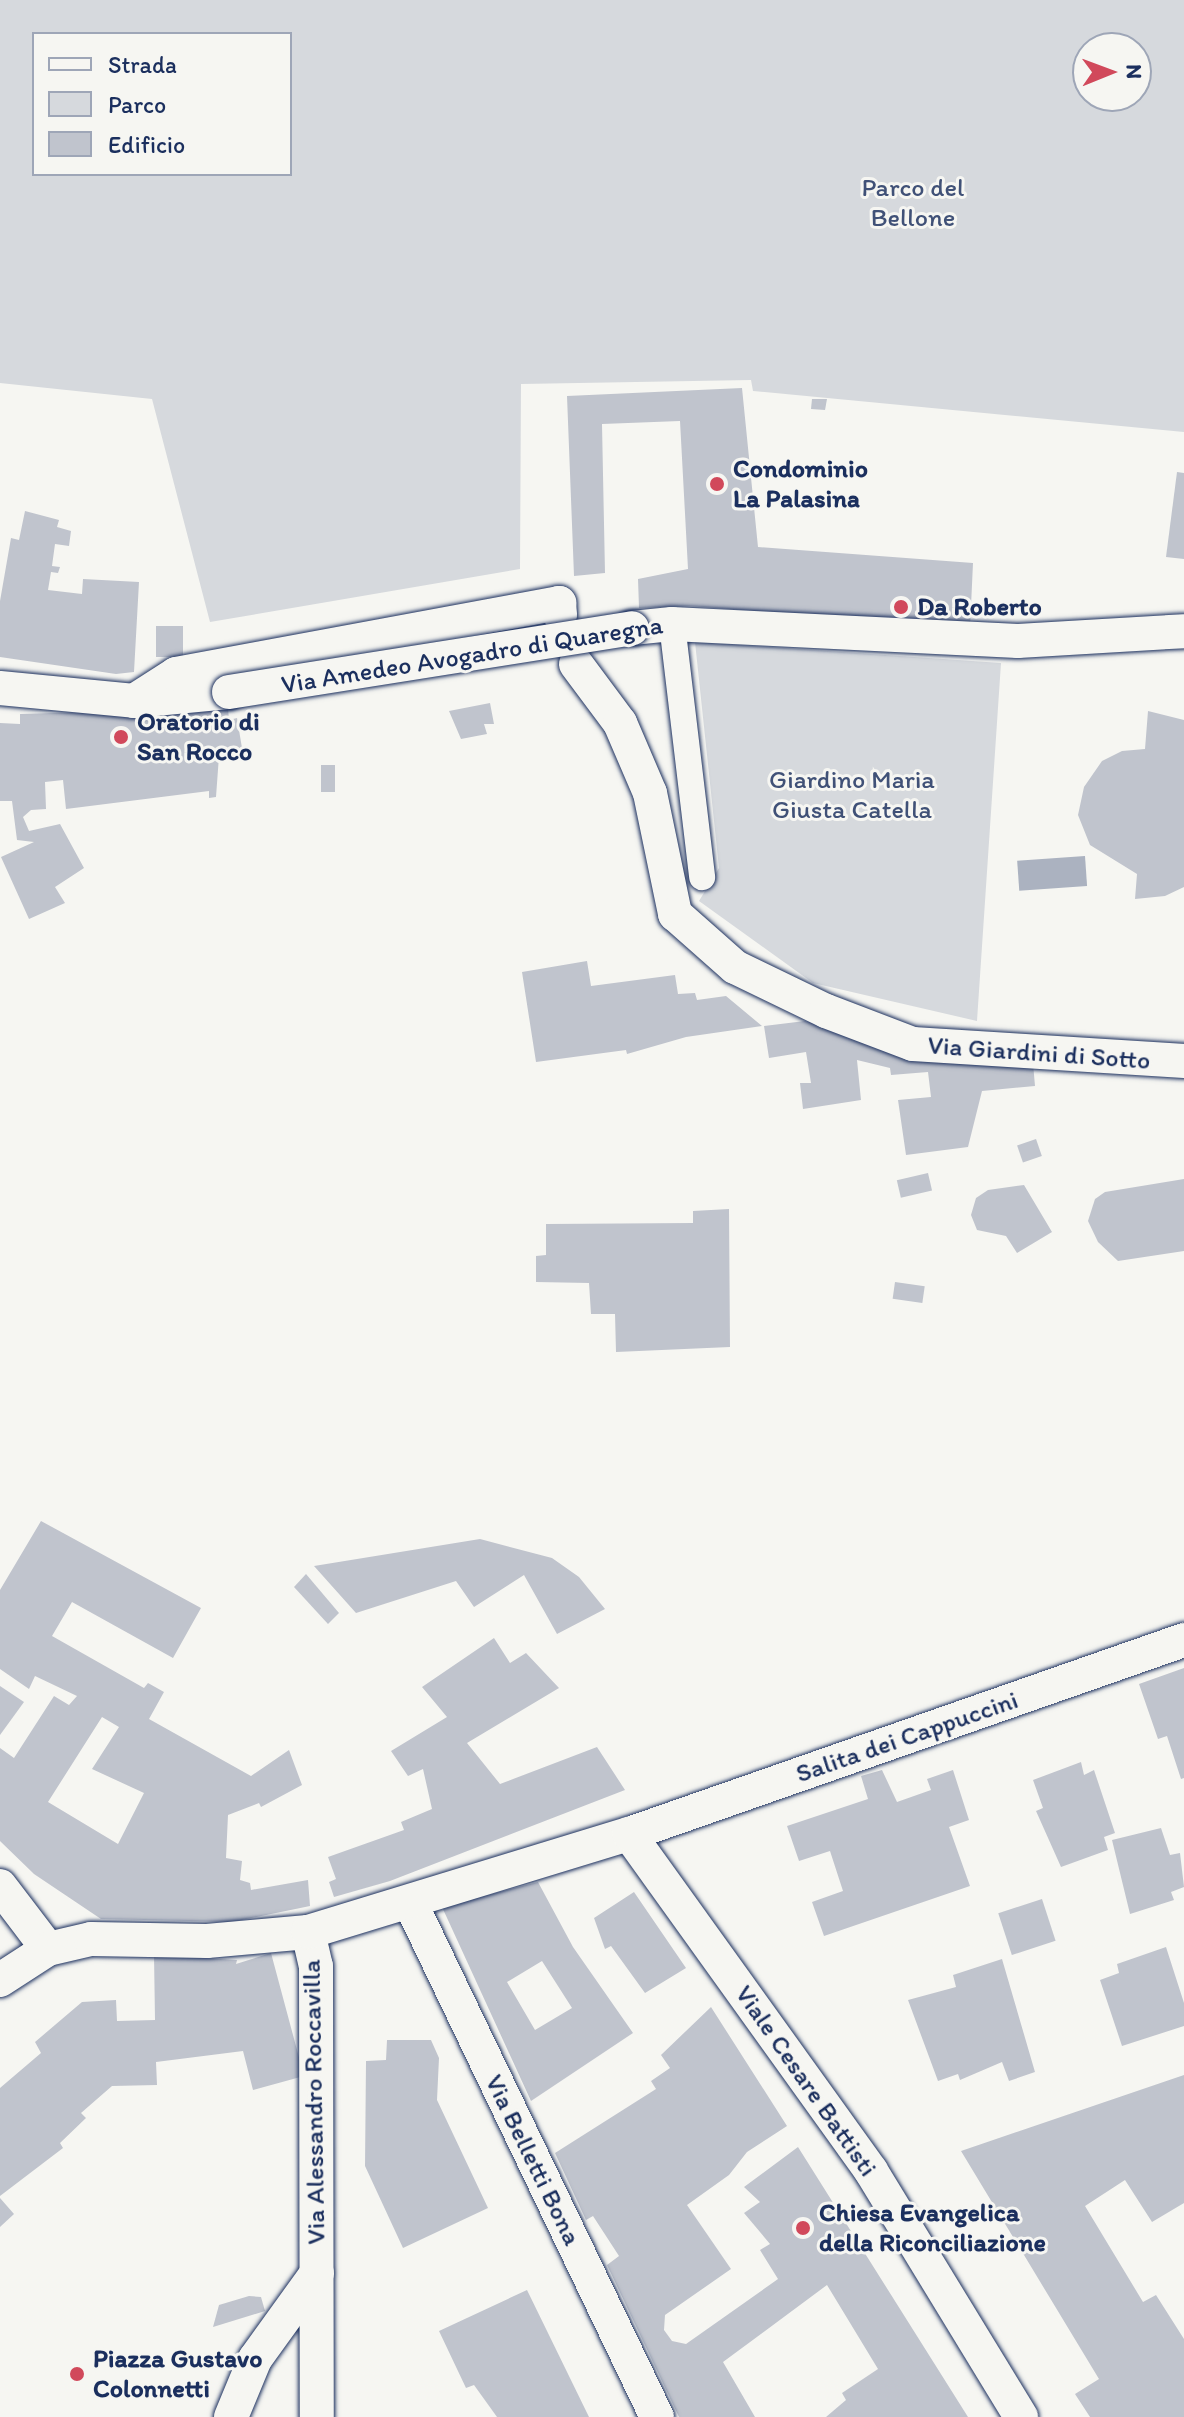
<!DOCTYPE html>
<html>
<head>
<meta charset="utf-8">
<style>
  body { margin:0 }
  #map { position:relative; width:1184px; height:2417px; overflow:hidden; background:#f6f6f2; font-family:Itim,sans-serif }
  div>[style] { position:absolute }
  .green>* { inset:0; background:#d6d9dd }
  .water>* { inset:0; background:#abb2c0; transform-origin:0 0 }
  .building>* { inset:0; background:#c0c4cd; transform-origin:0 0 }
  .roads { filter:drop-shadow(0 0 2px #1b2f5e) drop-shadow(0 0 2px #1b2f5e) }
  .pedestrian>* { height:26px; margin:-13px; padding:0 13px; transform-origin:13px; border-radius:13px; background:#f6f6f2 }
  .minor>* { height:34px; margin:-17px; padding:0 17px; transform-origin:17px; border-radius:17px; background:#f6f6f2 }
  .bridges { filter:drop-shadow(0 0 2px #1b2f5e) drop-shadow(0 0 2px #1b2f5e) }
  .minor-bridge>* { height:34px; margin:-17px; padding:0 17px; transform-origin:17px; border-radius:17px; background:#f6f6f2 }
  .dots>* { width:22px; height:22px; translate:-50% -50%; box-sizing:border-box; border:4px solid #f6f6f2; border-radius:50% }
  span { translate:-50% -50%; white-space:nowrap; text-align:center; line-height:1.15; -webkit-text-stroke:6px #f6f6f2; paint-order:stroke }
  .park-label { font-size:26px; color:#405177 }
  .poi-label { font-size:26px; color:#1b2f5e; font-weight:700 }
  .left { translate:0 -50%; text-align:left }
  .street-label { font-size:26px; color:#1b2f5e }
  .legend { position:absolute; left:32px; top:32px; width:260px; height:144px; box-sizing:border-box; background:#f6f6f2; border:2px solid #9ea6b7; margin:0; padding:10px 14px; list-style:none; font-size:24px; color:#1b2f5e }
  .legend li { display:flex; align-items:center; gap:16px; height:40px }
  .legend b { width:40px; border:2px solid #9ea6b7 }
  .north { position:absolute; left:1072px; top:32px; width:80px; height:80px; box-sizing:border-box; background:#f6f6f2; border:2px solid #9ea6b7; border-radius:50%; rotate:89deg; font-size:22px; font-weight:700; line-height:32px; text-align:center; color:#1b2f5e }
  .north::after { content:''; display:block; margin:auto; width:28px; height:36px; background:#d1495b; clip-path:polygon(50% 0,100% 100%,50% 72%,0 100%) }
</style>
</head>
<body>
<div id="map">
  <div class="green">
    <i style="clip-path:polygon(evenodd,0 0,1184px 0,1184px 432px,753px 391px,751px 380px,521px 384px,520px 569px,210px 622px,152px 399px,0 383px,0 0,34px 34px,290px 34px,290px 174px,34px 174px,34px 34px,0 0,1088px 48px,1136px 48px,1136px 96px,1088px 96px,1088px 48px)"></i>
    <i style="clip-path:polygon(695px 642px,1001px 663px,977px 1021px,813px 983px,699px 901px,719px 868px)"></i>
  </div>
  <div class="water">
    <i style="left:1085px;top:856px;width:30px;height:68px;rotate:86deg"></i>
  </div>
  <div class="building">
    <i style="clip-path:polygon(742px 388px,758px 547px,973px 563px,970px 628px,691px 606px,639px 608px,638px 579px,688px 569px,680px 421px,602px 424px,605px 573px,574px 576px,567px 396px)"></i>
    <i style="clip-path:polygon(812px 399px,827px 399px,825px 410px,811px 409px)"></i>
    <i style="clip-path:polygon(1177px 472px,1184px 473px,1184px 559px,1166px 557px)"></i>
    <i style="clip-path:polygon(25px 511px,59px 520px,57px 527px,71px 531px,69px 546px,55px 544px,52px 566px,60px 567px,58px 573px,51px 572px,48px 590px,82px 594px,83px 579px,139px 582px,134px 672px,116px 674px,0 657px,0 601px,11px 538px,19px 540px)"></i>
    <i style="left:156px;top:626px;width:27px;height:31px"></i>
    <i style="clip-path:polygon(490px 703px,494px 724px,484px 724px,487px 734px,461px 739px,449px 711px)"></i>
    <i style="clip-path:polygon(228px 708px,229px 720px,237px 718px,242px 748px,219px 756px,216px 797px,209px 798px,209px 791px,66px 809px,63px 780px,45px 782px,46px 809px,31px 810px,23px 817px,29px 831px,60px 824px,84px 868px,55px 887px,65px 903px,29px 919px,1px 857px,34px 842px,17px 840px,12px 801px,0 801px,0 723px,20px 724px,20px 714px)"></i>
    <i style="clip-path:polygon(1148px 711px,1184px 720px,1184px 887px,1165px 896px,1135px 899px,1137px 874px,1090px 845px,1078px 815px,1084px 787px,1102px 761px,1122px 751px,1145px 749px)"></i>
    <i style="left:321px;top:765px;width:14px;height:27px"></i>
    <i style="clip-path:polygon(587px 961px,591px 986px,675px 975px,678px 994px,695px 993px,697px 1000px,726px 996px,762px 1026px,686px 1037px,627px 1054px,626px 1050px,536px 1062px,522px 972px)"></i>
    <i style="clip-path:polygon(805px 1021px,922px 1048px,1033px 1063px,1035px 1086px,982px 1091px,968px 1147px,906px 1155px,898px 1100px,931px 1097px,928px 1072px,891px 1075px,890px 1068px,857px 1060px,861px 1100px,803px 1109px,800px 1083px,811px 1083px,806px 1052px,769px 1058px,764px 1026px)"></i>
    <i style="left:1036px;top:1139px;width:18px;height:20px;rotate:71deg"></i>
    <i style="left:928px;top:1173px;width:18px;height:32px;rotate:77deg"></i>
    <i style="clip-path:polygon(1184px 1179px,1184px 1251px,1118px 1261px,1098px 1242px,1088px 1221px,1095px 1199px,1105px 1192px)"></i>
    <i style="clip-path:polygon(1024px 1185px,1052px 1232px,1017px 1253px,1006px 1236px,977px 1230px,971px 1215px,976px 1198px,988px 1190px)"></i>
    <i style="clip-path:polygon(729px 1209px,730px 1347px,616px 1352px,615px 1314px,591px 1314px,589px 1283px,536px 1282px,536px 1256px,546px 1255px,546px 1224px,693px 1223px,693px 1211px)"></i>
    <i style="left:895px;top:1282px;width:30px;height:17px;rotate:8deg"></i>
    <i style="clip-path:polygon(evenodd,41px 1521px,201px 1608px,173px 1658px,72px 1602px,52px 1636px,144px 1688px,148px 1683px,164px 1692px,149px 1719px,251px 1776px,289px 1750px,302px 1785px,261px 1807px,259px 1803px,228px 1815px,226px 1858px,242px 1861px,240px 1880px,250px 1883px,251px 1890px,308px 1880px,310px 1906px,232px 1922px,101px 1919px,34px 1874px,0 1841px,0 1748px,14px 1758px,54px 1696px,69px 1705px,77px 1696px,35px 1676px,29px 1689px,0 1669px,0 1590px,41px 1521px,102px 1717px,119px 1727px,92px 1769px,144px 1793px,118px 1844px,48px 1802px,102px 1717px)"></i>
    <i style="clip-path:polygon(480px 1539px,552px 1558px,579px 1577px,605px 1609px,557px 1634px,524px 1575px,474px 1607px,456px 1581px,356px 1613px,314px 1566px)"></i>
    <i style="clip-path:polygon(306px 1574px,339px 1613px,328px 1624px,294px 1587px)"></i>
    <i style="clip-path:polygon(494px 1638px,510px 1663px,526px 1653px,559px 1688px,467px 1743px,500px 1784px,597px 1747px,625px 1790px,390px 1881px,334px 1897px,329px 1882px,336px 1879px,328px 1857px,404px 1830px,401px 1822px,432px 1809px,423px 1769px,408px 1776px,391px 1751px,447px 1717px,422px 1687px)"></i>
    <i style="clip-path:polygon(1184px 1668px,1184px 1778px,1181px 1779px,1167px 1736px,1158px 1739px,1139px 1684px)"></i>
    <i style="clip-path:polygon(0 1686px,24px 1702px,0 1735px)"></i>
    <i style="clip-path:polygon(1081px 1762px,1084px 1775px,1094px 1770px,1115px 1833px,1104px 1837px,1108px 1850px,1061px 1867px,1036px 1811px,1043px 1808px,1033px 1780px)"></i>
    <i style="clip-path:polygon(882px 1770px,897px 1802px,931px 1790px,927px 1779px,953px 1770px,969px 1820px,949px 1827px,970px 1886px,824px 1936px,812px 1902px,843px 1891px,830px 1851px,799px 1861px,787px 1826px,868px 1799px,861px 1776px)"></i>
    <i style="clip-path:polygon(1161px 1828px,1170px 1855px,1180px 1853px,1184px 1887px,1171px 1892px,1174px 1900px,1130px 1914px,1112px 1840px)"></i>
    <i style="clip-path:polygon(evenodd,538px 1882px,573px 1947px,633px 2033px,531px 2101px,442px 1907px,538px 1882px,542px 1961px,572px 2008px,535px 2030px,507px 1982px,542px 1961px)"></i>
    <i style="clip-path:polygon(634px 1892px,686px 1968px,645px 1993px,611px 1946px,605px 1949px,594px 1918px)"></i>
    <i style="left:1042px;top:1899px;width:44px;height:46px;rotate:72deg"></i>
    <i style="clip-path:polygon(1166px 1947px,1184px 2003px,1184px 2026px,1122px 2046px,1100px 1980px,1119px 1973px,1117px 1964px)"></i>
    <i style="clip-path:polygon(271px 1953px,304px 2076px,253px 2090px,243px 2051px,156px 2062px,157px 2085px,112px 2086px,81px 2113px,86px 2118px,60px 2143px,63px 2148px,0 2196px,0 2088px,41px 2053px,35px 2042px,82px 2002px,116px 2000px,117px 2021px,155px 2020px,154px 1955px,237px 1960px,236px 1964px)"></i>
    <i style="clip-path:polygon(1002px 1959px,1035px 2072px,1009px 2081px,1002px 2062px,960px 2080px,958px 2074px,938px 2081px,908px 2000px,956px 1987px,953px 1975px)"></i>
    <i style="clip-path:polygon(711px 2007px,787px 2126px,747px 2152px,729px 2175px,687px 2205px,731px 2269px,665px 2315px,664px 2330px,672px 2341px,686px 2344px,778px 2279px,760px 2250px,770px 2244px,744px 2213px,760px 2202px,744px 2187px,798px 2147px,968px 2417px,826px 2417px,846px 2400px,842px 2393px,878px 2369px,827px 2285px,723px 2362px,755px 2417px,679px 2417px,607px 2265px,619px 2256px,593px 2216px,586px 2220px,555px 2153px,656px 2089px,651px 2081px,670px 2068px,661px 2055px)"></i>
    <i style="clip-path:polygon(387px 2040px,431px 2040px,439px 2058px,437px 2100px,488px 2208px,403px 2248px,365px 2166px,366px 2061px,386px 2060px)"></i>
    <i style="clip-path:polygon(1184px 2075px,1184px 2203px,1152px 2222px,1125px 2180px,1085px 2206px,1143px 2302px,1156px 2295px,1184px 2339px,1184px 2417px,1090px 2417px,1075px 2394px,1099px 2379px,961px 2151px)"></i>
    <i style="clip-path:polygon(0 2198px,14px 2214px,0 2227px)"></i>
    <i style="clip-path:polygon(527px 2290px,589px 2417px,497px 2417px,474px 2385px,466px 2388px,439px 2331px)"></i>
    <i style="clip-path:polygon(249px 2296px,261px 2297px,265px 2311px,213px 2327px,219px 2305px)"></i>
  </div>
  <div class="roads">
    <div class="pedestrian">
      <i style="left:672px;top:624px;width:255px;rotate:83.2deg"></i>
    </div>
    <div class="minor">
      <i style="left:632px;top:628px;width:40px;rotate:-5.7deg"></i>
      <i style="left:672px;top:624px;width:346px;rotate:2.8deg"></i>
      <i style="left:1018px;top:641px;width:166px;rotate:-3.4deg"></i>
      <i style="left:576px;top:664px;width:74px;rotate:53.3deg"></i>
      <i style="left:620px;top:723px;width:76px;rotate:66.8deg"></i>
      <i style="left:650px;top:793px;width:124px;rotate:78.3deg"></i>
      <i style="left:675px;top:914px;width:80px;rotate:41.5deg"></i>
      <i style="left:735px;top:967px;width:101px;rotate:25.8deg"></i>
      <i style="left:826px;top:1011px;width:93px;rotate:20.8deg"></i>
      <i style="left:913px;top:1044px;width:272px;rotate:3.6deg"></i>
      <i style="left:0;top:688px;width:135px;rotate:5.5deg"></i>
      <i style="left:134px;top:701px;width:95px;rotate:-5.4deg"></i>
      <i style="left:134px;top:701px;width:50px;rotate:-32.7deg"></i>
      <i style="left:176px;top:674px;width:390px;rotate:-10.5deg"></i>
      <i style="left:559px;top:603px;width:12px;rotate:85deg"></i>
      <i style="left:629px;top:1834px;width:415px;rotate:54.3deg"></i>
      <i style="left:871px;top:2171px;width:288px;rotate:58.6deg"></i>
      <i style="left:0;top:1886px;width:79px;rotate:52.7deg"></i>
      <i style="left:410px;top:1902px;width:571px;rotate:64.38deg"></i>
      <i style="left:308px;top:1932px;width:35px;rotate:77deg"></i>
      <i style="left:316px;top:1966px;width:451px;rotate:89.9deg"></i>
      <i style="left:0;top:1980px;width:57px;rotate:-32.9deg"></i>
      <i style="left:48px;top:1949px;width:44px;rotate:-13.1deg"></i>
      <i style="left:91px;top:1939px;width:116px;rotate:1deg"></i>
      <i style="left:207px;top:1941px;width:101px;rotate:-5.1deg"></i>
      <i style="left:308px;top:1932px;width:336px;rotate:-17deg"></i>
      <i style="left:629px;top:1834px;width:588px;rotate:-19.27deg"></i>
      <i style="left:231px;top:2417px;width:63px;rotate:-67.5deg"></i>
      <i style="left:255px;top:2359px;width:106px;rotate:-54.2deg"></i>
    </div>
  </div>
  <div class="bridges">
    <div class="minor-bridge">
      <i style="left:229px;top:692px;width:408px;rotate:-9deg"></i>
    </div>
  </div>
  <div class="dots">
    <i style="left:717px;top:484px;background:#d1495b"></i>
    <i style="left:901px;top:607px;background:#d1495b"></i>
    <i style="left:121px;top:737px;background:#d1495b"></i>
    <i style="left:803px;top:2228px;background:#d1495b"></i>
    <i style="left:77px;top:2374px;background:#d1495b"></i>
  </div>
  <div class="park-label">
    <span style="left:913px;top:203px">Parco del<br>Bellone</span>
    <span style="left:852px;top:795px">Giardino Maria<br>Giusta Catella</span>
  </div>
  <div class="poi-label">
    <span class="left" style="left:733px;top:484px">Condominio<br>La Palasina</span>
    <span class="left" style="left:917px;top:607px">Da Roberto</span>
    <span class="left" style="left:137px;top:737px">Oratorio di<br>San Rocco</span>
    <span class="left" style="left:819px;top:2228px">Chiesa Evangelica<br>della Riconciliazione</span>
    <span class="left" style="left:93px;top:2374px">Piazza Gustavo<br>Colonnetti</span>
  </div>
  <div class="street-label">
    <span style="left:472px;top:655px;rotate:-9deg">Via Amedeo Avogadro di Quaregna</span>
    <span style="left:1039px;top:1053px;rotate:4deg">Via Giardini di Sotto</span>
    <span style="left:907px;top:1737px;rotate:-19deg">Salita dei Cappuccini</span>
    <span style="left:806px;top:2081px;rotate:55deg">Viale Cesare Battisti</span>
    <span style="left:314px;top:2102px;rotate:-91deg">Via Alessandro Roccavilla</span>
    <span style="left:533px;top:2160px;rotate:64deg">Via Belletti Bona</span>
  </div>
  <ul class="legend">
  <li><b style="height:10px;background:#f6f6f2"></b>Strada</li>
  <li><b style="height:22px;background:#d6d9dd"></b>Parco</li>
  <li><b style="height:22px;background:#c0c4cd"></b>Edificio</li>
  </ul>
  <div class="north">N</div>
</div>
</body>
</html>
